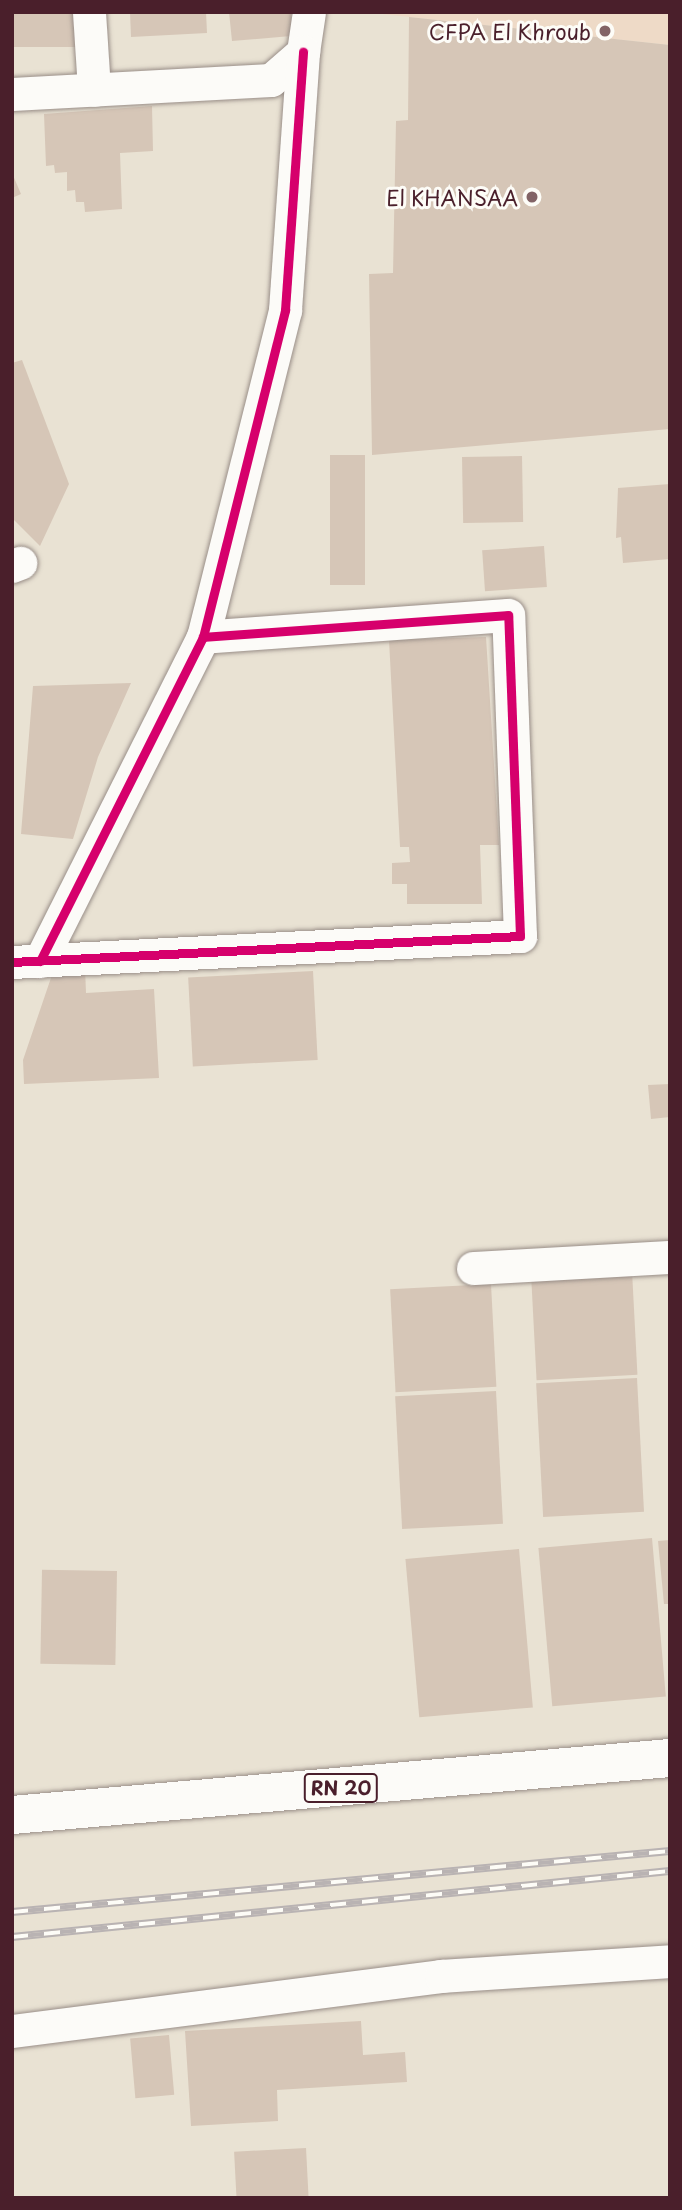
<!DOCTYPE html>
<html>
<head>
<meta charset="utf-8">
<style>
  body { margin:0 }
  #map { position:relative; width:682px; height:2210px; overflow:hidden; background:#e9e2d3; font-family:"Playpen Sans",sans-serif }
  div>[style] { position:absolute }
  .built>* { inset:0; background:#eedac7 }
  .building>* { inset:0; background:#d6c6b7; transform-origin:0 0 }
  .roads { filter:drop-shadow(0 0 2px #998e88) drop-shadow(0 0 2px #998e88) }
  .minor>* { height:33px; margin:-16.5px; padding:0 16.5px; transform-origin:16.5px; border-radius:16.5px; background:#fcfbf8 }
  .primary>* { height:38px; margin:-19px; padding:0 19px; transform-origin:19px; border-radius:19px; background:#fcfbf8 }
  .rail>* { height:8px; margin-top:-4px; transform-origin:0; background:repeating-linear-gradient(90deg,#fdfcf7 0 16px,#b9b3b3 0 32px); box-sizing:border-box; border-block:2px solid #b9b3b3 }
  .cycleway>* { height:9px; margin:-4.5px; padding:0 4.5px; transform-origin:4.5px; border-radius:4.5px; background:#d6006c }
  .dots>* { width:19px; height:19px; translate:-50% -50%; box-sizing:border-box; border:4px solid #fdfcf7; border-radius:50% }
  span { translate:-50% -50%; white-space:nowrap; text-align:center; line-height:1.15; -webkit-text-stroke:6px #fdfcf7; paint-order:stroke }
  .shield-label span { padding:2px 5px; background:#fdfcf7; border:2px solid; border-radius:5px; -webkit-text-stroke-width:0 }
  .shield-label { font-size:19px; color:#4a1f2b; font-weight:700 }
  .poi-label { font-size:21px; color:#4a1f2b }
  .right { translate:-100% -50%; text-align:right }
  .frame { position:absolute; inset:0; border:14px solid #4a1f2b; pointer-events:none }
</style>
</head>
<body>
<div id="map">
  <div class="built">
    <i style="clip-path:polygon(670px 12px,670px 45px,382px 14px,382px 12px)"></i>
  </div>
  <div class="building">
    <i style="left:12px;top:12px;width:65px;height:35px"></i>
    <i style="clip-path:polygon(130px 12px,206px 12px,207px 33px,131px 37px)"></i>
    <i style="clip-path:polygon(229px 12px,291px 12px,291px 36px,232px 41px)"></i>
    <i style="clip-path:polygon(409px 17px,670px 45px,670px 429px,372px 455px,369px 274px,393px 273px,396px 121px,408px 120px)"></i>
    <i style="clip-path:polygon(152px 106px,153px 151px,120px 153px,122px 209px,85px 212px,84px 202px,76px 202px,75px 190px,67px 191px,67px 172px,55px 173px,54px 165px,46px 166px,44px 114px)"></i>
    <i style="clip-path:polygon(12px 173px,21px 194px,12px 198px)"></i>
    <i style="clip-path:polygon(22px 360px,69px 484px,40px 546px,12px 518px,12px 363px)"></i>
    <i style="left:365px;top:455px;width:130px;height:35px;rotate:90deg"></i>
    <i style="left:522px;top:456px;width:66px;height:60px;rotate:89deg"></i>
    <i style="clip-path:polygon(670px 484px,670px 559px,623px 563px,621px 537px,616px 538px,618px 488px)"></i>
    <i style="left:544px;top:546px;width:41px;height:62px;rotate:86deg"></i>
    <i style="clip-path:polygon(486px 637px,499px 845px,480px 845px,482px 904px,407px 904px,407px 884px,392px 884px,392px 863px,410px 862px,409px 847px,400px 847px,389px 640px)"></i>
    <i style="clip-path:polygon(131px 683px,98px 757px,73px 839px,21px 834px,33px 686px)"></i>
    <i style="clip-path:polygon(85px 967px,86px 993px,154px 989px,159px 1078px,24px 1084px,23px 1060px,54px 969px)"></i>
    <i style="left:313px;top:971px;width:89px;height:125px;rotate:87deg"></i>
    <i style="clip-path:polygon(670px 1084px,670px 1117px,651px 1119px,648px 1085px)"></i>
    <i style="left:632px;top:1271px;width:104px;height:101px;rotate:87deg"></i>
    <i style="left:491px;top:1284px;width:103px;height:101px;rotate:87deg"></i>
    <i style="left:637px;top:1378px;width:134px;height:101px;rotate:87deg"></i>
    <i style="left:496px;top:1391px;width:133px;height:101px;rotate:87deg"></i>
    <i style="left:652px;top:1538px;width:159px;height:114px;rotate:85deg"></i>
    <i style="clip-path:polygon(670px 1540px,670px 1604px,664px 1604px,658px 1541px)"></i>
    <i style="left:519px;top:1549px;width:159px;height:114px;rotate:85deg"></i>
    <i style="left:117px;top:1571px;width:94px;height:75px;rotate:91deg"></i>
    <i style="clip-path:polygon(361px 2021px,363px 2055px,405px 2052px,407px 2082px,277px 2090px,278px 2121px,191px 2126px,185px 2031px)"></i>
    <i style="left:169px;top:2035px;width:60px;height:39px;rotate:85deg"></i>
    <i style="left:306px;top:2148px;width:50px;height:72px;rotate:87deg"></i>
  </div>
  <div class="roads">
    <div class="minor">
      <i style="left:89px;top:12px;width:78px;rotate:86.3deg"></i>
      <i style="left:12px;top:94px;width:259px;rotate:-3.1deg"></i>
      <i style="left:271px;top:80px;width:43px;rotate:-41.2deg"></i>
      <i style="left:303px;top:52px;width:40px;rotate:-81.5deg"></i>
      <i style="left:12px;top:566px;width:9px;rotate:-21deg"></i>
      <i style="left:40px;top:961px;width:363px;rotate:-63.3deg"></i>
      <i style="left:203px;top:637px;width:337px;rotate:-75.9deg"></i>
      <i style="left:285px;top:310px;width:259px;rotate:-86deg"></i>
      <i style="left:12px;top:962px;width:509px;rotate:-2.93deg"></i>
      <i style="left:520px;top:936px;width:321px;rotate:-92.1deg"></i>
      <i style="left:508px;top:615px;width:306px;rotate:175.9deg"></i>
      <i style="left:473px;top:1268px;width:197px;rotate:-3.2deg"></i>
      <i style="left:12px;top:2031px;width:433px;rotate:-7.3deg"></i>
      <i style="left:441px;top:1976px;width:229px;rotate:-3.7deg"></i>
    </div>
    <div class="primary">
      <i style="left:12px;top:1815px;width:660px;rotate:-4.95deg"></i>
    </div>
  </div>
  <div class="rail">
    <i style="left:12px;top:1912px;width:661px;rotate:-5.3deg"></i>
    <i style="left:12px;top:1937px;width:661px;rotate:-5.73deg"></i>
  </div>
  <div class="cycleway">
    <i style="left:40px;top:961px;width:363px;rotate:-63.3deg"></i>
    <i style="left:203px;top:637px;width:337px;rotate:-75.9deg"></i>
    <i style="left:285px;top:310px;width:259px;rotate:-86deg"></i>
    <i style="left:12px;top:962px;width:509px;rotate:-2.93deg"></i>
    <i style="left:520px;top:936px;width:321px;rotate:-92.1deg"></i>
    <i style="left:508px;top:615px;width:306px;rotate:175.9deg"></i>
  </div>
  <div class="dots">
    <i style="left:605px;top:31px;background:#826366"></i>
    <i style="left:532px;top:197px;background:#826366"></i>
  </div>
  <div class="shield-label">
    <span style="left:341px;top:1788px">RN 20</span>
  </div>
  <div class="poi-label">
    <span class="right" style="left:591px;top:31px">CFPA El Khroub</span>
    <span class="right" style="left:518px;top:197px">El KHANSAA</span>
  </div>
  <div class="frame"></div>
</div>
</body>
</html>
